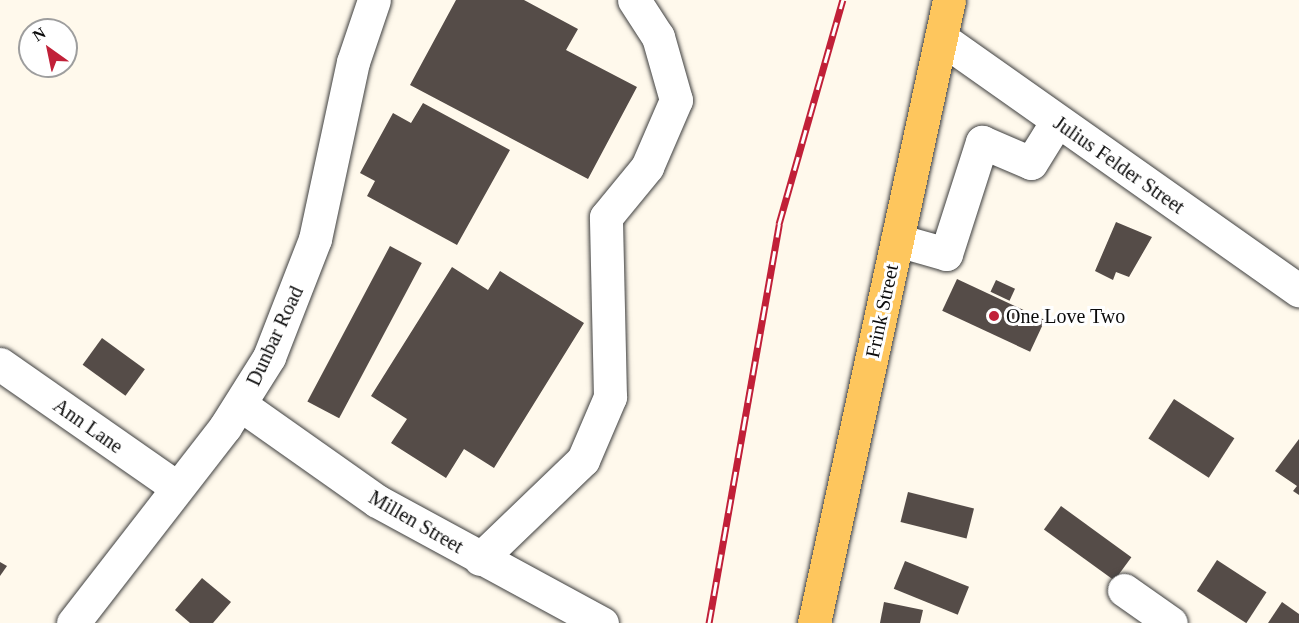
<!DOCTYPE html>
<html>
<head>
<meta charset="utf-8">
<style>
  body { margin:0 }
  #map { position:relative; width:1299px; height:623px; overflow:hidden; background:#fff9ec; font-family:Georgia,serif }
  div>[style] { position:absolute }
  .building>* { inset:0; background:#554c48; transform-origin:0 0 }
  .roads { filter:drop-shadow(0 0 2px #3f3f3f) drop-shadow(0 0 2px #3f3f3f) }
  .minor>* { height:33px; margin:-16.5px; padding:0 16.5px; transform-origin:16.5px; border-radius:16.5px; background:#fff }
  .major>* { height:33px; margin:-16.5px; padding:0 16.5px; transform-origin:16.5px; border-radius:16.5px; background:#fec65d }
  .rail>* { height:7px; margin-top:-3.5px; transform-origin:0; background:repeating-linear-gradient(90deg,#fff 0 14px,#c12038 0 28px); box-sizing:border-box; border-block:2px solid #c12038 }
  .dots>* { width:16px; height:16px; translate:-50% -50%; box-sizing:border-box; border:3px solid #fff; border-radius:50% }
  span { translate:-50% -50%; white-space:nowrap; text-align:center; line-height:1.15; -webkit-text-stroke:6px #fff; paint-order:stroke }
  .street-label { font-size:20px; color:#0c0c0c }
  .poi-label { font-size:20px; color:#0c0c0c }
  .left { translate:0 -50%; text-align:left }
  .north { position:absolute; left:18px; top:18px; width:60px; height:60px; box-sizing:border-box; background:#fff; border:2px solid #9e9e9e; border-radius:50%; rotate:327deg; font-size:16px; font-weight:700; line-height:24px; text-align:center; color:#0c0c0c }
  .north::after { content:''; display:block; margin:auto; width:21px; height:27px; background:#c12038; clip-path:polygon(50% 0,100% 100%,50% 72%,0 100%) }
</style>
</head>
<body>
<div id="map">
  <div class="building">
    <i style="clip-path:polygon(456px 0,524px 0,578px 29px,566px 50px,637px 87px,588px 179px,410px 85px)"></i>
    <i style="clip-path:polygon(423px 103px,510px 150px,457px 245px,367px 196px,375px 181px,360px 173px,393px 113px,411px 123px)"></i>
    <i style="clip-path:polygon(1116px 222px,1152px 237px,1129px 277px,1116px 272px,1113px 280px,1095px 271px)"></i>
    <i style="left:390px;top:246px;width:36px;height:176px;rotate:28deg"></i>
    <i style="clip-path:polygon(452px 267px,488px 290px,500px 271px,584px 323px,494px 468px,464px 449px,446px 478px,391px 443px,407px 419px,371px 396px)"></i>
    <i style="left:957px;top:279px;width:97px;height:35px;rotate:25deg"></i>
    <i style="left:996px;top:280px;width:21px;height:13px;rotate:25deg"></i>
    <i style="left:102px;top:338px;width:53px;height:33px;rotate:36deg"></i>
    <i style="left:1174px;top:399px;width:72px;height:47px;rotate:33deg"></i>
    <i style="clip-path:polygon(1299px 439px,1299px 495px,1293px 491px,1297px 486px,1275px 471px)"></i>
    <i style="left:908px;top:492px;width:68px;height:31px;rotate:14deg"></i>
    <i style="left:1061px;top:506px;width:87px;height:29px;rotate:36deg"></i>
    <i style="left:1217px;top:560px;width:59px;height:37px;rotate:33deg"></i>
    <i style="left:905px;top:561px;width:69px;height:30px;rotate:22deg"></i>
    <i style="clip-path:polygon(0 562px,7px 566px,0 576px)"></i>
    <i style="clip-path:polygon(202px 578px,231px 602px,213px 623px,190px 623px,175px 610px)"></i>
    <i style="clip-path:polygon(884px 602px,923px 610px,920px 623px,880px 623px)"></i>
    <i style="clip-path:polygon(1282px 602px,1299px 614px,1299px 623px,1268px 623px)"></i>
  </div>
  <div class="roads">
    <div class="minor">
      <i style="left:941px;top:38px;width:438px;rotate:35.2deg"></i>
      <i style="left:897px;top:240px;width:51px;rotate:15.9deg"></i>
      <i style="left:946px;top:254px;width:118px;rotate:-72.2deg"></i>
      <i style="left:982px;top:142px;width:53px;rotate:23.2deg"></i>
      <i style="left:1031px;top:163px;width:49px;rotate:-58.2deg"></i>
      <i style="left:0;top:364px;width:215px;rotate:34.9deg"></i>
      <i style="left:241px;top:405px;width:166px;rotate:35.2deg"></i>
      <i style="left:377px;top:501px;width:256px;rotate:28.5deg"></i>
      <i style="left:480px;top:559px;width:143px;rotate:-43.9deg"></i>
      <i style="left:583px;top:460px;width:69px;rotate:-66.8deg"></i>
      <i style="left:610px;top:397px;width:180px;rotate:-91.3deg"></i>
      <i style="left:606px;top:217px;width:65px;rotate:-50.6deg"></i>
      <i style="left:647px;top:167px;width:73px;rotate:-66.6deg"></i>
      <i style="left:676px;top:100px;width:66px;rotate:-105.9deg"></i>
      <i style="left:658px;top:37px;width:44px;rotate:-123deg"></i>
      <i style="left:1124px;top:590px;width:57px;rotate:35.1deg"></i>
      <i style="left:73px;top:623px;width:248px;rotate:-52.2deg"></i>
      <i style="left:225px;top:427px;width:83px;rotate:-57.8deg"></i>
      <i style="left:269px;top:357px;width:127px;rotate:-68.7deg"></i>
      <i style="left:315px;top:239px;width:181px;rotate:-77.9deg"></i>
      <i style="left:353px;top:62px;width:65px;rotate:-71.3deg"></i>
    </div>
    <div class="major">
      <i style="left:814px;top:623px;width:637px;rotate:-77.77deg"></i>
    </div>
  </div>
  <div class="rail">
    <i style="left:709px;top:623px;width:405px;rotate:-80deg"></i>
    <i style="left:779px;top:224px;width:233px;rotate:-74.1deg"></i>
  </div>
  <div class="dots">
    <i style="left:994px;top:316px;background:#c12038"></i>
  </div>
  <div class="street-label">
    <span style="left:1119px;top:165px;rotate:35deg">Julius Felder Street</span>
    <span style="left:882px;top:311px;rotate:-78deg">Frink Street</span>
    <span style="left:275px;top:336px;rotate:-65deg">Dunbar Road</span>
    <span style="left:88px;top:426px;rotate:35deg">Ann Lane</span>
    <span style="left:416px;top:522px;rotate:30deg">Millen Street</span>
  </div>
  <div class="poi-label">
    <span class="left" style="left:1006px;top:316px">One Love Two</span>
  </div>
  <div class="north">N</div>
</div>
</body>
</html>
